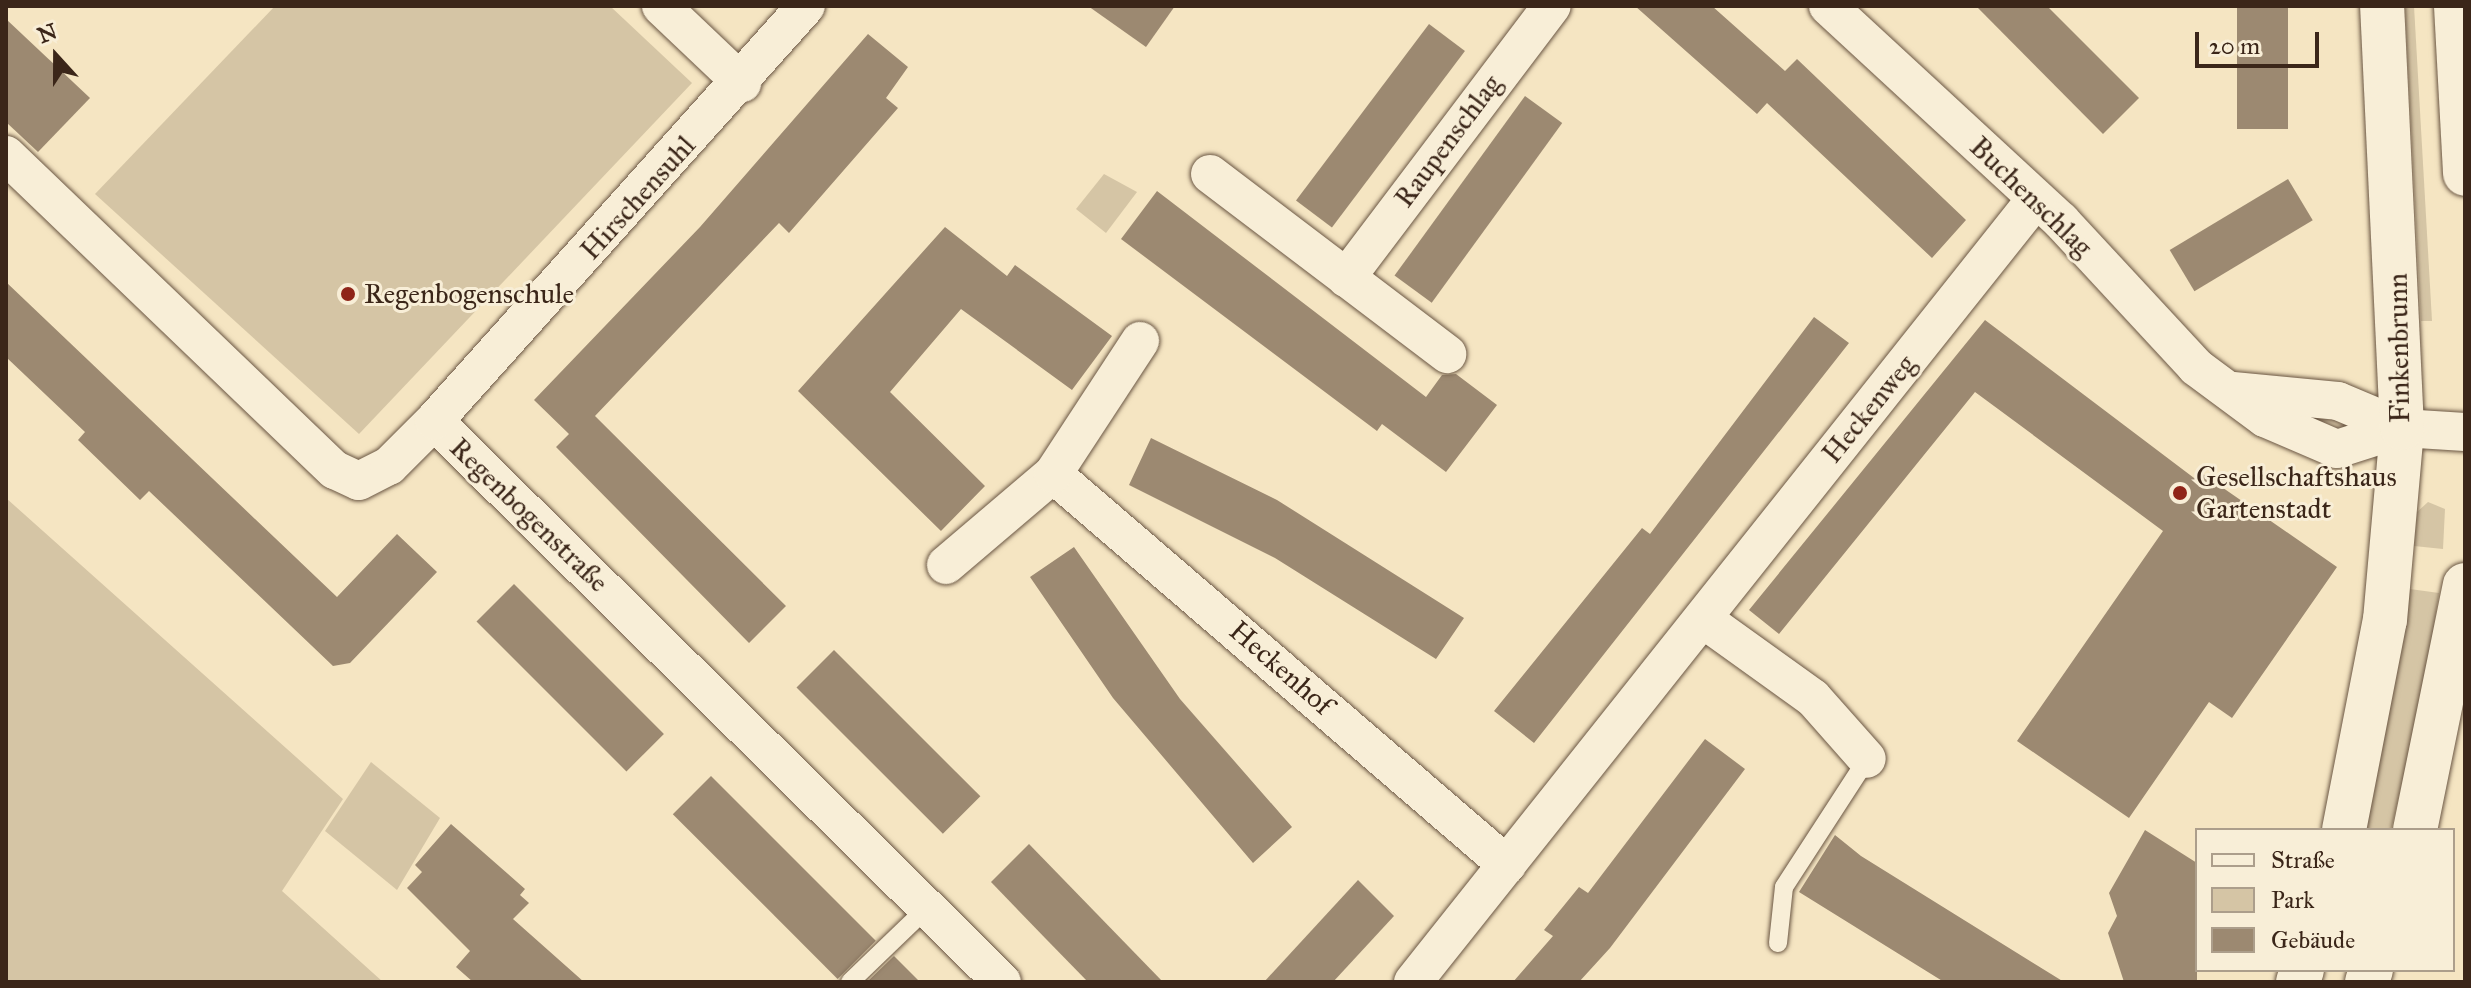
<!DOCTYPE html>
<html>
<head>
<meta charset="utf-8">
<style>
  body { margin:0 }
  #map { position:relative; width:2471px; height:988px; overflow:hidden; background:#f5e5c2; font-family:"IM FELL Great Primer",serif }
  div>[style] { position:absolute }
  .green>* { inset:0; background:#d5c5a5 }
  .building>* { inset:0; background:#9c8971; transform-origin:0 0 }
  .roads { filter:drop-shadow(0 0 2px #6a5643) drop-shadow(0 0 2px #6a5643) }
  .lane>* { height:18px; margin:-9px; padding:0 9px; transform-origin:9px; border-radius:9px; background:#f8eed7 }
  .street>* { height:38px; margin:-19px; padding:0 19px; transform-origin:19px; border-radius:19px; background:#f8eed7 }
  .secondary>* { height:44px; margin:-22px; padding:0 22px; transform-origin:22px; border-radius:22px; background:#f8eed7 }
  .dots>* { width:22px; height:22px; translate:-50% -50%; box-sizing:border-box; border:4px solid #f8eed7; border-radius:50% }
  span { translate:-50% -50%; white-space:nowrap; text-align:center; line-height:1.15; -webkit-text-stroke:6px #f8eed7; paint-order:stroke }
  .street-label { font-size:28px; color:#3b2619 }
  .poi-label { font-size:28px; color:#3b2619 }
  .left { translate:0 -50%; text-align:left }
  .frame { position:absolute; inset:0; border:8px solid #3b2619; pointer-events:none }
  .legend { position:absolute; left:2195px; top:828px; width:260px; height:144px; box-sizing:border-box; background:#f8eed7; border:2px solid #ac9e8b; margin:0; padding:10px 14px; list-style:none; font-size:24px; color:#3b2619 }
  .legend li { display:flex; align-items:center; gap:16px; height:40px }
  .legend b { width:40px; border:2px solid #ac9e8b }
  .north { position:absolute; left:16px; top:16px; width:80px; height:80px; -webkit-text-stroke:6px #f8eed7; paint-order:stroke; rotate:339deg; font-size:22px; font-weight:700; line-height:32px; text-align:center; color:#3b2619 }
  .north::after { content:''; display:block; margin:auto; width:28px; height:36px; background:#3b2619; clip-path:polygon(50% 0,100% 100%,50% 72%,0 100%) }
  .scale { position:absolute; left:2195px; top:32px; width:124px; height:36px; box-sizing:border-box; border:4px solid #3b2619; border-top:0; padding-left:10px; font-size:24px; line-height:28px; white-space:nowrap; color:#3b2619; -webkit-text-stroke:6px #f8eed7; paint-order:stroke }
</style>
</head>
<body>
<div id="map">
  <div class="green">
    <i style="clip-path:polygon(275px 6px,610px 6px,692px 83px,359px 434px,95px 194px)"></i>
    <i style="clip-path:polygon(2405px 6px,2414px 6px,2432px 321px,2421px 321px)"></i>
    <i style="clip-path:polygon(1104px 174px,1137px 192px,1106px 233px,1076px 209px)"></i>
    <i style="clip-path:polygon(6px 498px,343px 799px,282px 891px,383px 982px,6px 982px)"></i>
    <i style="clip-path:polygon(2428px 502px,2445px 509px,2443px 549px,2414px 546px,2417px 512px)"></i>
    <i style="clip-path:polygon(2410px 589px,2439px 593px,2426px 679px,2391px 830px,2365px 830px)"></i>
    <i style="clip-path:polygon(371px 762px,440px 818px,397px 890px,325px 831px)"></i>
  </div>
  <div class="building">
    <i style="clip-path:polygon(1088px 6px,1175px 6px,1146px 47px)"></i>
    <i style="clip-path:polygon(1635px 6px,1712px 6px,1785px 71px,1797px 59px,1966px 220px,1932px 258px,1767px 103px,1757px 114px)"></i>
    <i style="clip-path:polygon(1976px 6px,2047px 6px,2139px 98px,2103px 134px)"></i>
    <i style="left:2237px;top:6px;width:51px;height:123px"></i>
    <i style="clip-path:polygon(6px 19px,90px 98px,38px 152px,6px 122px)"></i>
    <i style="left:1429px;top:24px;width:45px;height:221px;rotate:37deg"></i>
    <i style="clip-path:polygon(868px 34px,908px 67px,886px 98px,898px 108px,789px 233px,779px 223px,595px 416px,786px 606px,749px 643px,556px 447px,569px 434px,534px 400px,700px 227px)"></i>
    <i style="left:1525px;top:96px;width:46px;height:222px;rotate:36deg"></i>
    <i style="left:2288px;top:179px;width:48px;height:138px;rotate:59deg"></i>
    <i style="clip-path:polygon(1157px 191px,1426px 397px,1442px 375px,1456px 374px,1497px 405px,1446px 472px,1382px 424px,1377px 431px,1121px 239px)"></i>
    <i style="clip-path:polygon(945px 227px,1007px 276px,1015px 265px,1112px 336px,1072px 390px,961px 309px,890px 392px,985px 486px,941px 531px,798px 391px)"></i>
    <i style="clip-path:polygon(6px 282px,337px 597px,397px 534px,437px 572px,350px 663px,333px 666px,149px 491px,140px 500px,78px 440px,85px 432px,6px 357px)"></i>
    <i style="clip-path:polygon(1814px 317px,1849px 343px,1534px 743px,1494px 711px,1642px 528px,1650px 534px)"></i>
    <i style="clip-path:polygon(1985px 320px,2198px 481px,2203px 474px,2337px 567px,2232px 718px,2209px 702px,2129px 818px,2017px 741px,2163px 531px,1975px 392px,1779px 634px,1749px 610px)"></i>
    <i style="clip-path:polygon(1151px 438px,1277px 500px,1464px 618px,1436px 659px,1275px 558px,1129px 485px)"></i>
    <i style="clip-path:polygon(1074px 547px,1180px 699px,1292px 827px,1253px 863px,1113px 698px,1030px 577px)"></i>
    <i style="left:514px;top:584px;width:212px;height:53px;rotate:45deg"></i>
    <i style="left:834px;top:650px;width:207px;height:53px;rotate:45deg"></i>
    <i style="clip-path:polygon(1705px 739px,1745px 769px,1610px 948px,1579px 982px,1513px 982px,1553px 936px,1544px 930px,1579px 887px,1588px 893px)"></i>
    <i style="left:711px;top:776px;width:233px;height:54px;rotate:45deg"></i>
    <i style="clip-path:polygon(451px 824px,525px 889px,520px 895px,529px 903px,513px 919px,584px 982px,473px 982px,456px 967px,470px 951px,407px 888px,422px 872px,415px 865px)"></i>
    <i style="clip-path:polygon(2145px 830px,2197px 863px,2197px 982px,2124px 982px,2108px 933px,2117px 916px,2109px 893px)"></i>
    <i style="clip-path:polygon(1835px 835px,1861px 856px,2064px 982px,1944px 982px,1799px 892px)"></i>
    <i style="clip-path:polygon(1029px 844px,1163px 982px,1088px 982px,1046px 939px,991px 882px)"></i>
    <i style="clip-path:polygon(1358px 880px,1394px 916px,1333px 982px,1264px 982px)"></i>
    <i style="clip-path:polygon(894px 956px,920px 982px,867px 982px)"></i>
  </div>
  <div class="roads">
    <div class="lane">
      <i style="left:1778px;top:943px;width:56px;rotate:-83.9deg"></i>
      <i style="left:1784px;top:887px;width:153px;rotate:-57deg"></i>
      <i style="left:850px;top:982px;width:110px;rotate:-43.9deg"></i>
    </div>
    <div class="street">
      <i style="left:661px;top:6px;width:112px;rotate:43.5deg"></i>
      <i style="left:1828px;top:6px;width:317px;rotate:42.7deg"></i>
      <i style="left:2061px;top:221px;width:199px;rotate:47.2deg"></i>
      <i style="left:2196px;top:367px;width:86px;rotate:36.5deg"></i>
      <i style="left:2265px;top:418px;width:78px;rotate:23.3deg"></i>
      <i style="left:2337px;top:449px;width:68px;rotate:-17.9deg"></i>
      <i style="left:6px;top:155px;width:455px;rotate:43.8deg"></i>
      <i style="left:335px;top:470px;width:26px;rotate:25deg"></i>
      <i style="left:359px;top:481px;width:34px;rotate:-27deg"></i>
      <i style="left:389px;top:466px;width:64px;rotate:-45deg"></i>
      <i style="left:434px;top:421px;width:798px;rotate:44.64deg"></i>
      <i style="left:1210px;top:174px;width:298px;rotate:37.2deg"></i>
      <i style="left:1346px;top:278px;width:341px;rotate:-52.9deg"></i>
      <i style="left:2233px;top:391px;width:105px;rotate:5.4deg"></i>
      <i style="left:2338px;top:401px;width:69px;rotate:22.9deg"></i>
      <i style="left:2402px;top:428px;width:63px;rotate:3.6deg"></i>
      <i style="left:434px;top:421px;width:557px;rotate:-48.13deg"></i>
      <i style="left:1053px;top:474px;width:599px;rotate:40.74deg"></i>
      <i style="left:946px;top:565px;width:140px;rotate:-40.4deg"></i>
      <i style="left:1053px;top:474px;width:159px;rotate:-56.8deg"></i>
      <i style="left:1703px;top:619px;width:135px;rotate:35.7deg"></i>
      <i style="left:1813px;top:698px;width:81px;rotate:48.5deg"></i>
      <i style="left:1413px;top:982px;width:999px;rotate:-51.5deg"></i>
    </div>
    <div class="secondary">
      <i style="left:2456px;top:6px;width:168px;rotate:86.9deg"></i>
      <i style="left:2344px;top:830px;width:214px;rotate:-79deg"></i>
      <i style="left:2385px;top:620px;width:193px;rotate:-84.9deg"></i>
      <i style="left:2402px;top:428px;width:422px;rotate:-92.7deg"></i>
      <i style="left:2415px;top:830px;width:250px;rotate:-78.5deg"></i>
      <i style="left:2298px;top:982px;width:13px;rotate:-72deg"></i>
      <i style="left:2367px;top:982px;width:13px;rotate:-72deg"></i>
    </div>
  </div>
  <div class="dots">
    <i style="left:348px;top:294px;background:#8f2418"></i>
    <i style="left:2180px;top:493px;background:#8f2418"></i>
  </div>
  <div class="street-label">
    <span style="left:1448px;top:141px;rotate:-53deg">Raupenschlag</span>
    <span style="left:2031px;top:197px;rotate:44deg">Buchenschlag</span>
    <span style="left:638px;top:198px;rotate:-48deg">Hirschensuhl</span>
    <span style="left:2399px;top:348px;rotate:-91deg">Finkenbrunn</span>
    <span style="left:1869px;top:409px;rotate:-51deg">Heckenweg</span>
    <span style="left:529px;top:515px;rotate:44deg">Regenbogenstraße</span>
    <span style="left:1281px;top:668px;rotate:41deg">Heckenhof</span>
  </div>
  <div class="poi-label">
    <span class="left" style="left:364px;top:294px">Regenbogenschule</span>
    <span class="left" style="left:2196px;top:493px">Gesellschaftshaus<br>Gartenstadt</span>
  </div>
  <div class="frame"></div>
  <ul class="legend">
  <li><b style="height:10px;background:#f8eed7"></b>Straße</li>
  <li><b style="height:22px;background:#d5c5a5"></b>Park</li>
  <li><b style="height:22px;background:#9c8971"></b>Gebäude</li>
  </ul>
  <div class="north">N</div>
  <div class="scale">20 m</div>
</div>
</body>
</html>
